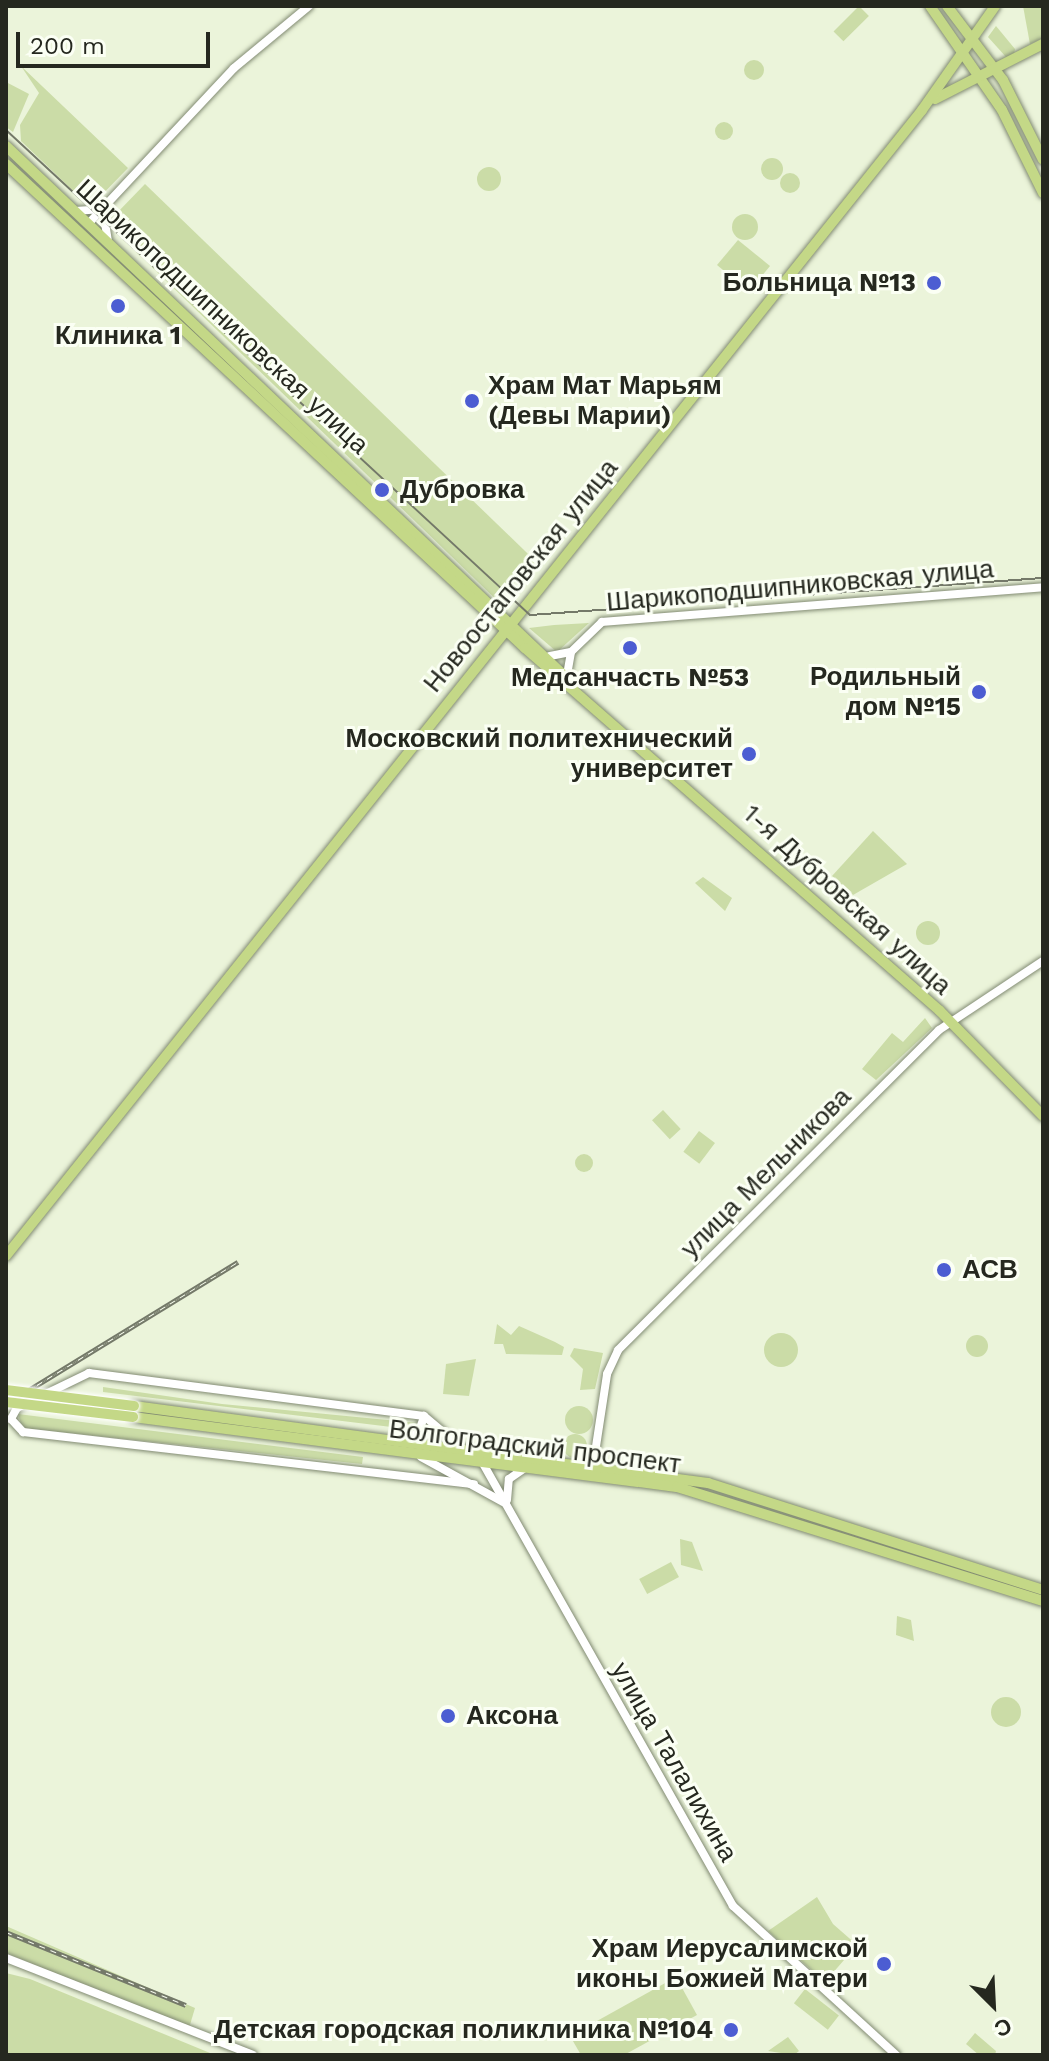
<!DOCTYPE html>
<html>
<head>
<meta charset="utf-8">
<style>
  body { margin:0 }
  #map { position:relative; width:1049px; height:2061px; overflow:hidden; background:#ebf4da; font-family:"Work Sans",sans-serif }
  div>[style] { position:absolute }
  .green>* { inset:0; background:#cbdca7; transform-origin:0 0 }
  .round { border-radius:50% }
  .roads { filter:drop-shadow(0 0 2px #828b73) drop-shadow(0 0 2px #828b73) }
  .minor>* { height:8px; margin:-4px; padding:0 4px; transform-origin:4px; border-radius:4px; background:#fff }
  .major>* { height:10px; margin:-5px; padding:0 5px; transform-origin:5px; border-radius:5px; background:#c4d887 }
  .tram>* { height:2px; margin:-1px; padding:0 1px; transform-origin:1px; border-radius:1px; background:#747969 }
  .rail>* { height:5px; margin-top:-2.5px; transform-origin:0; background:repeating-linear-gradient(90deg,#fbfff4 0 6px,#747969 0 12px); box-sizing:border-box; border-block:2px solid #747969 }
  .bridges { filter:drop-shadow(0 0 2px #fff) drop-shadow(0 0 2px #fff) }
  .major-bridge>* { height:10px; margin:-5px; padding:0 5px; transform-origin:5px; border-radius:5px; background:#c4d887 }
  .dots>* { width:22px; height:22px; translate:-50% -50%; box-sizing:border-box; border:4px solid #fbfff4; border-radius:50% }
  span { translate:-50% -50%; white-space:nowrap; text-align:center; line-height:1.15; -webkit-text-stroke:6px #fbfff4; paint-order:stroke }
  .poi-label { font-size:26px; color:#25281f; font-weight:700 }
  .right { translate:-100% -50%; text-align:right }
  .left { translate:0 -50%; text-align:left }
  .street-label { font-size:26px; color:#25281f }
  .frame { position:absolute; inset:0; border:8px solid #25281f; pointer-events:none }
  .north { position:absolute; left:953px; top:1965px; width:80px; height:80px; -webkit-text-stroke:6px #fbfff4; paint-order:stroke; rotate:156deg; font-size:22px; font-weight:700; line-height:32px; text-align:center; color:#25281f }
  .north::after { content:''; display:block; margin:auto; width:28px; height:36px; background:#25281f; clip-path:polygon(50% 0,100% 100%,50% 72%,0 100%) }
  .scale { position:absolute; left:16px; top:32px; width:194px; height:36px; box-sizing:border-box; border:4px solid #25281f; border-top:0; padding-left:10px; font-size:24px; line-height:28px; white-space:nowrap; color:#25281f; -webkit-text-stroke:6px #fbfff4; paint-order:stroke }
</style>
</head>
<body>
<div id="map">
  <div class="green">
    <i style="left:859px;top:6px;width:14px;height:36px;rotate:45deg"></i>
    <i style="clip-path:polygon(1023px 6px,1043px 6px,1043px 38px,1030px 44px)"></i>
    <i style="clip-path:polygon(996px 26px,1015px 49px,1014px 54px,1006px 57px,988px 37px)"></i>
    <i class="round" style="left:744px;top:60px;width:20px;height:20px"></i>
    <i style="clip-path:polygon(21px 66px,128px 168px,90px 207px,21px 141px,20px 125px,39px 93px)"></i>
    <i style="clip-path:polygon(6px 82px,29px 94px,13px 132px,6px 127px)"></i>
    <i class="round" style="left:715px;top:122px;width:18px;height:18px"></i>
    <i class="round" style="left:761px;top:158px;width:22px;height:22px"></i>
    <i class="round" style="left:477px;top:167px;width:24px;height:24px"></i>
    <i class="round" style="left:780px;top:173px;width:20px;height:20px"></i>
    <i style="left:145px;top:184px;width:543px;height:55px;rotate:44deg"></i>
    <i class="round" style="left:732px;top:214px;width:26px;height:26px"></i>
    <i style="clip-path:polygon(738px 240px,770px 266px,757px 282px,735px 280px,717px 265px)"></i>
    <i style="clip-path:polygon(589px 623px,557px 652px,529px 628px,554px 625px)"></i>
    <i style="clip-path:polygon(873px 831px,907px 864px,853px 895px,832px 876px)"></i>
    <i style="clip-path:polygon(703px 877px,732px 898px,725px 911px,695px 883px)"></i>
    <i class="round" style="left:916px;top:921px;width:24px;height:24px"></i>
    <i style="clip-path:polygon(925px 1018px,932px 1028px,876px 1080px,862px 1069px,892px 1033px,903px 1042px)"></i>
    <i style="left:663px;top:1110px;width:26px;height:15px;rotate:47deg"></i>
    <i style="left:699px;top:1131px;width:20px;height:26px;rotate:37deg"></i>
    <i class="round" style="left:575px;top:1154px;width:18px;height:18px"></i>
    <i style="clip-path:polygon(497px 1324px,511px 1335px,519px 1326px,555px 1342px,564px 1347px,562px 1355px,506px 1354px,503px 1344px,494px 1344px)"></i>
    <i class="round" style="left:764px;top:1333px;width:34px;height:34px"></i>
    <i class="round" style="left:966px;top:1335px;width:22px;height:22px"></i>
    <i style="clip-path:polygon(574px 1348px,603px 1353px,595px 1389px,580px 1390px,583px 1369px,570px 1356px)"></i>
    <i style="clip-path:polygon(476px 1359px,469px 1396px,443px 1394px,446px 1364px)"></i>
    <i style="clip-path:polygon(103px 1387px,222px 1404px,418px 1423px,416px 1430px,103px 1392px)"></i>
    <i class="round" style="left:565px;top:1406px;width:28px;height:28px"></i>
    <i style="clip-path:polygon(18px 1414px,363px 1457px,362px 1464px,22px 1428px)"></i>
    <i class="round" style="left:563px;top:1434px;width:24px;height:24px"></i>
    <i style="clip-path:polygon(680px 1539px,692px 1542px,703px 1571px,681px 1565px)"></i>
    <i style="left:671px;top:1562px;width:17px;height:36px;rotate:62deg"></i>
    <i style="clip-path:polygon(897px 1616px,911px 1620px,914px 1641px,896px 1635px)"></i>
    <i class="round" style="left:991px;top:1697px;width:30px;height:30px"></i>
    <i style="clip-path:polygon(817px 1897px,833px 1924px,857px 1945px,825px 1982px,768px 1931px)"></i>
    <i style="clip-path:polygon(6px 1926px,195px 2008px,189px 2028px,6px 1953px)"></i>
    <i style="clip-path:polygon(6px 1973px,30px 1979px,215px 2055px,6px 2055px)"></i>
    <i style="clip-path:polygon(676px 1977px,697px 2015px,624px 2055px,581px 2055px,570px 2036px)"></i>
    <i style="left:805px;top:1989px;width:43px;height:18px;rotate:38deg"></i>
    <i style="clip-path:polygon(975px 2033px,996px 2051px,995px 2055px,979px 2055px,966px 2044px)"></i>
    <i style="clip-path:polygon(788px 2037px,799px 2051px,794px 2055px,768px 2051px)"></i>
  </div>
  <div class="roads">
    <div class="minor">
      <i style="left:103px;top:210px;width:30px;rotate:81deg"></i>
      <i style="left:75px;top:211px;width:27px;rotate:-4deg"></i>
      <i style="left:89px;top:223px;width:212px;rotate:-46.9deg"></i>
      <i style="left:234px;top:68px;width:97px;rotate:-39.6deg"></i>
      <i style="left:550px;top:656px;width:21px;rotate:-11deg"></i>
      <i style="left:571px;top:652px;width:43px;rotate:-44.1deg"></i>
      <i style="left:602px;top:622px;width:442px;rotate:-4.5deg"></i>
      <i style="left:567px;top:675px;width:23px;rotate:-80deg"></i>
      <i style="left:403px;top:1440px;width:17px;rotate:-25deg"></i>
      <i style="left:418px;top:1433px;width:17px;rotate:-69deg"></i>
      <i style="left:462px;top:1448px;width:50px;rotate:-139.9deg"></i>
      <i style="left:424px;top:1416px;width:338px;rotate:-172.7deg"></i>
      <i style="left:89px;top:1373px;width:80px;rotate:154.1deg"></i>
      <i style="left:17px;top:1408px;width:13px;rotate:119deg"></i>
      <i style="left:11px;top:1419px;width:18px;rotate:47deg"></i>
      <i style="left:23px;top:1432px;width:454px;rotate:6.6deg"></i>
      <i style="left:421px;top:1457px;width:94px;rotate:28.8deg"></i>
      <i style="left:481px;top:1460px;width:512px;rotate:60.53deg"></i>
      <i style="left:733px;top:1906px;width:221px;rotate:42.4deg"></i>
      <i style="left:593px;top:1466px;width:93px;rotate:-81.3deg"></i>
      <i style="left:607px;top:1374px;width:26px;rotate:-65deg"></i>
      <i style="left:618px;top:1350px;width:453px;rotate:-44.9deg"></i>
      <i style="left:939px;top:1030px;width:125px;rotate:-33.6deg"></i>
      <i style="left:507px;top:1500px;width:21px;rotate:-85deg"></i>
      <i style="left:509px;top:1479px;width:19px;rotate:-35deg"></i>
      <i style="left:6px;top:1958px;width:265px;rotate:21.4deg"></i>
    </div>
    <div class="major">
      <i style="left:930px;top:6px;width:126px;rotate:55.3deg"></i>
      <i style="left:1002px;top:110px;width:93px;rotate:63.7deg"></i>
      <i style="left:947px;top:6px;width:93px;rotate:52.9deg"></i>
      <i style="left:1003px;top:80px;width:89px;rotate:63.4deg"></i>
      <i style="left:935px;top:99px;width:121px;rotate:-27deg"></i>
      <i style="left:6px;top:146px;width:783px;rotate:43.5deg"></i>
      <i style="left:6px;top:164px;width:710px;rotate:43deg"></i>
      <i style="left:525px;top:648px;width:551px;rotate:41.18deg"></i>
      <i style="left:940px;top:1011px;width:147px;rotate:45.6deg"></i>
      <i style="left:6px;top:1256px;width:1467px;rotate:-51.36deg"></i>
      <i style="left:922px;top:110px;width:127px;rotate:-54.9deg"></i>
      <i style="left:134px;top:1406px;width:579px;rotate:7.64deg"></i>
      <i style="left:708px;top:1483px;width:352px;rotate:17.7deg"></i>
      <i style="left:133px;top:1417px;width:548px;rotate:7.33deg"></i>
      <i style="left:677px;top:1487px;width:383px;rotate:17.3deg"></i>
    </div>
  </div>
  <div class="tram">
    <i style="left:6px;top:130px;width:714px;rotate:42.79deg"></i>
    <i style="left:530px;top:615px;width:514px;rotate:-4.13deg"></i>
  </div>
  <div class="rail">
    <i style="left:6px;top:1404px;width:272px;rotate:-31.5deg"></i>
    <i style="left:6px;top:1932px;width:194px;rotate:22.1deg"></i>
  </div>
  <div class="bridges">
    <div class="major-bridge">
      <i style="left:6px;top:1390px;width:129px;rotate:7.1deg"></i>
      <i style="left:6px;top:1402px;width:128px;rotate:6.7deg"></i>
    </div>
  </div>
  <div class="dots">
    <i style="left:934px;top:283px;background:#4c5dd2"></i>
    <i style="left:118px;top:306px;background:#4c5dd2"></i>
    <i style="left:472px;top:401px;background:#4c5dd2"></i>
    <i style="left:382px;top:490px;background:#4c5dd2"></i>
    <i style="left:630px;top:648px;background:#4c5dd2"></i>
    <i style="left:979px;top:692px;background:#4c5dd2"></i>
    <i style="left:749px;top:754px;background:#4c5dd2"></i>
    <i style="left:944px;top:1270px;background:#4c5dd2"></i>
    <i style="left:448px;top:1716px;background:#4c5dd2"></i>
    <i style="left:884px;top:1964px;background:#4c5dd2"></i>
    <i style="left:731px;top:2030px;background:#4c5dd2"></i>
  </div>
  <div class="poi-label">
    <span class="right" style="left:916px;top:283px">Больница №13</span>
    <span style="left:118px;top:336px">Клиника 1</span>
    <span class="left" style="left:488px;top:401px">Храм Мат Марьям<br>(Девы Марии)</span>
    <span class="left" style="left:400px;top:490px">Дубровка</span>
    <span class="right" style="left:961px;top:692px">Родильный<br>дом №15</span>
    <span style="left:630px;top:678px">Медсанчасть №53</span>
    <span class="right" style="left:733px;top:754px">Московский политехнический<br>университет</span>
    <span class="left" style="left:962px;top:1270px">АСВ</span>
    <span class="left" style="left:466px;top:1716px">Аксона</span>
    <span class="right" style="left:868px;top:1964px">Храм Иерусалимской<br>иконы Божией Матери</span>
    <span class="right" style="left:713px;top:2030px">Детская городская поликлиника №104</span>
  </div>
  <div class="street-label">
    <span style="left:222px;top:317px;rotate:43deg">Шарикоподшипниковская улица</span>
    <span style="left:521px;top:576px;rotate:-51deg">Новоостаповская улица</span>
    <span style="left:800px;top:586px;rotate:-5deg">Шарикоподшипниковская улица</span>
    <span style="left:847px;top:900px;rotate:42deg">1-я Дубровская улица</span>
    <span style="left:766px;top:1173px;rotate:-45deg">улица Мельникова</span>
    <span style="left:535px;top:1447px;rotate:7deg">Волгоградский проспект</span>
    <span style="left:674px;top:1762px;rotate:60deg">улица Талалихина</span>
  </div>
  <div class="frame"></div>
  <div class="north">С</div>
  <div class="scale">200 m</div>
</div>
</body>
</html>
